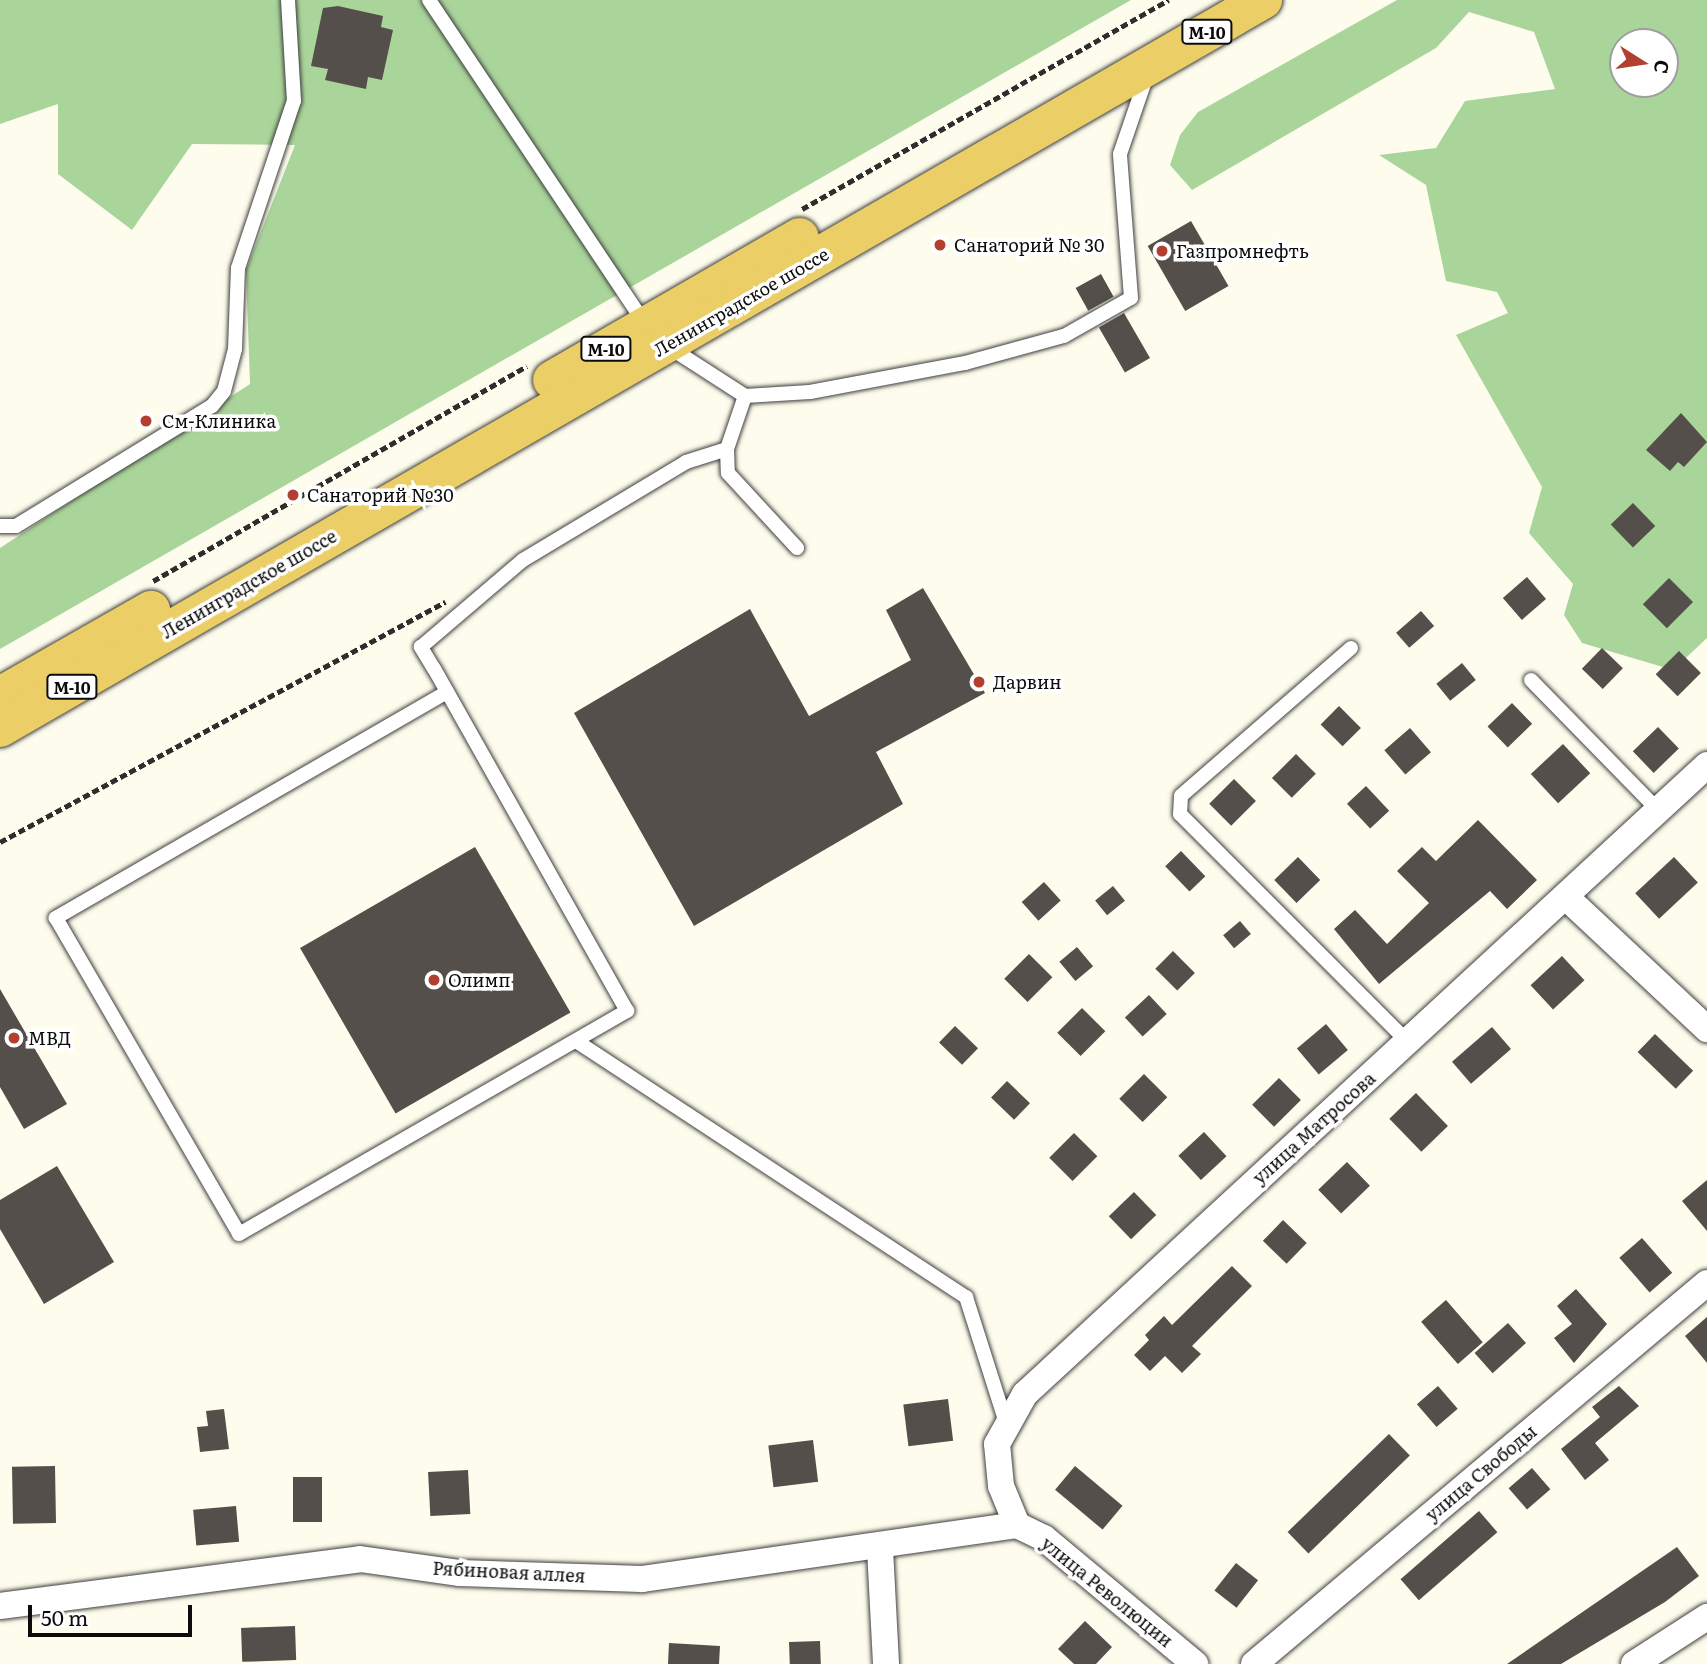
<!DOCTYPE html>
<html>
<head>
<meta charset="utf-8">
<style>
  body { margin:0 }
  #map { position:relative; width:1707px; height:1664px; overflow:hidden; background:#fefded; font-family:Literata,serif }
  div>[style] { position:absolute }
  .forest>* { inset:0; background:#aad59a }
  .building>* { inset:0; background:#544f4a; transform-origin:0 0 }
  .path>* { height:4.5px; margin-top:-2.25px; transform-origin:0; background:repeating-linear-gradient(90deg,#2e2e2e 0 7px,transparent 0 10.5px) }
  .roads { filter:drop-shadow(0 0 2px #3f3f3f) drop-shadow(0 0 2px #3f3f3f) }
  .service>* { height:14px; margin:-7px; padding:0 7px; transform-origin:7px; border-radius:7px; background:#fff }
  .minor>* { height:26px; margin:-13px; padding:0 13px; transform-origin:13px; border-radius:13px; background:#fff }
  .trunk>* { height:38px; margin:-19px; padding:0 19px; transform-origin:19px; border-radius:19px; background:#ecce66 }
  .dots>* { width:19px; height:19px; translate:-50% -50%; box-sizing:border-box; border:4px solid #fff; border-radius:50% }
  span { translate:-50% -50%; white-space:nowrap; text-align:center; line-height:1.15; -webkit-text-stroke:7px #fff; paint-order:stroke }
  .shield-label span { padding:2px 5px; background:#fff; border:2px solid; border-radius:5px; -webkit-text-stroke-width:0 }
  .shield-label { font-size:16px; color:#0c0c0c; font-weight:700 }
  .poi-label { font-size:18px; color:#0c0c0c }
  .left { translate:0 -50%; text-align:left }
  .street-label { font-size:18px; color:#0c0c0c }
  .north { position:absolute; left:1609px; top:28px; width:70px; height:70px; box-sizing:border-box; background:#fff; border:2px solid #9e9e9e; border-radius:50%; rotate:102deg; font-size:19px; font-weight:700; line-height:28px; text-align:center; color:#0c0c0c }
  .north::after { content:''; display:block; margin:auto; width:24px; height:32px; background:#b23f2f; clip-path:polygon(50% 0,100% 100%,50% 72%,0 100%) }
  .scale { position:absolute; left:28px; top:1605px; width:164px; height:32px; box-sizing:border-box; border:4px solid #0c0c0c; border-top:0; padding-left:9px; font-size:21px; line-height:24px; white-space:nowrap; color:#0c0c0c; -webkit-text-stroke:5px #fff; paint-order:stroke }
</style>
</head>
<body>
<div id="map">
  <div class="forest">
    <i style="clip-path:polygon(0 0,1131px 0,0 649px,0 548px,250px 384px,246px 270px,295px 145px,192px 144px,132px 230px,58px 174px,58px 104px,0 124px)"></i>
    <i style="clip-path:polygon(evenodd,1397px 0,1707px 0,1707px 638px,1673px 670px,1582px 643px,1564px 615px,1573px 584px,1529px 533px,1542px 487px,1456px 335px,1508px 313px,1497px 292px,1446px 281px,1426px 185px,1379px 155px,1436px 148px,1465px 101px,1555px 89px,1534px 32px,1469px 12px,1436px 48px,1192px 190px,1170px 165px,1180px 135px,1198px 112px,1397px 0,1623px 42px,1665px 42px,1665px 84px,1623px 84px,1623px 42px)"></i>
  </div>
  <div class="building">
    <i style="clip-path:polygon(338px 6px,383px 16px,381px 27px,393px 30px,382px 80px,368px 77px,366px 89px,325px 80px,328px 69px,311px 66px,323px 8px)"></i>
    <i style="left:1191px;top:221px;width:75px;height:50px;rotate:60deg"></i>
    <i style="left:1101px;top:274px;width:26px;height:29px;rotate:61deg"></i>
    <i style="left:1124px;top:313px;width:52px;height:29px;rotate:60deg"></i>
    <i style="clip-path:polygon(1681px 413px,1707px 442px,1684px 467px,1678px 462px,1670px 471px,1646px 450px)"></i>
    <i style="left:1633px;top:503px;width:32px;height:31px;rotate:46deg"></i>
    <i style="left:1527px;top:577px;width:29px;height:32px;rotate:49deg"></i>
    <i style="left:1669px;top:578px;width:34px;height:37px;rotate:45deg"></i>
    <i style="clip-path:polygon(923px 588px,985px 693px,876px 752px,903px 804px,694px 926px,574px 713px,750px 609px,809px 716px,911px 660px,886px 610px)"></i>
    <i style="left:1421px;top:611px;width:20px;height:33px;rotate:49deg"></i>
    <i style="left:1602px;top:648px;width:29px;height:29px;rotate:44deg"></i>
    <i style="left:1679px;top:651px;width:31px;height:33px;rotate:45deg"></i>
    <i style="left:1462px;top:663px;width:22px;height:33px;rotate:51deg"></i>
    <i style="left:1512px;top:703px;width:29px;height:34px;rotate:46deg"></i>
    <i style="left:1339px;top:706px;width:31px;height:26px;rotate:45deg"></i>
    <i style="left:1658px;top:727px;width:30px;height:35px;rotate:46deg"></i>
    <i style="left:1410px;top:728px;width:32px;height:34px;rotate:49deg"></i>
    <i style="left:1563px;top:744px;width:40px;height:44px;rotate:47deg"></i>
    <i style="left:1296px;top:754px;width:28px;height:34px;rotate:45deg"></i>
    <i style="left:1234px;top:779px;width:31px;height:35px;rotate:45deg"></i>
    <i style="left:1366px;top:786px;width:34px;height:26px;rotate:47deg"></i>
    <i style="clip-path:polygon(1478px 820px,1537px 880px,1507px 909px,1490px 891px,1379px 984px,1334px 929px,1355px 910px,1387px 944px,1429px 903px,1397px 871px,1422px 847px,1436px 861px)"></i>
    <i style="left:475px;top:847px;width:191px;height:202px;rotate:60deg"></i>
    <i style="left:1181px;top:851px;width:35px;height:22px;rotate:46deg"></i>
    <i style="left:1298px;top:857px;width:32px;height:33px;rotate:46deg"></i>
    <i style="left:1674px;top:857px;width:35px;height:53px;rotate:47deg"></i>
    <i style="left:1044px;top:882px;width:25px;height:30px;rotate:48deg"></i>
    <i style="left:1113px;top:886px;width:19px;height:23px;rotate:51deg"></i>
    <i style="left:1240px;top:921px;width:17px;height:22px;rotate:50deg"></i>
    <i style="left:1077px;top:947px;width:25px;height:23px;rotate:50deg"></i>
    <i style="left:1173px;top:951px;width:31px;height:25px;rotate:45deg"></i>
    <i style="left:1029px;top:954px;width:33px;height:35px;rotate:45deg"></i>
    <i style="left:1562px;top:956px;width:33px;height:43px;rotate:47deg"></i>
    <i style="clip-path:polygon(0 989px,67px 1104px,24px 1129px,0 1087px)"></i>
    <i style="left:1149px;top:995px;width:26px;height:33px;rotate:47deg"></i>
    <i style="left:1082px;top:1008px;width:33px;height:35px;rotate:45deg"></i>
    <i style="left:1326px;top:1024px;width:34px;height:38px;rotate:50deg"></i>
    <i style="left:955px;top:1026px;width:32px;height:23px;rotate:44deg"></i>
    <i style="left:1492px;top:1027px;width:29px;height:53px;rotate:49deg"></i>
    <i style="left:1655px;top:1034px;width:53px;height:25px;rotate:44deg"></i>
    <i style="left:1144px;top:1074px;width:33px;height:35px;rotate:45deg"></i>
    <i style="left:1279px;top:1078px;width:31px;height:38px;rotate:45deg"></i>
    <i style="left:1007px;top:1081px;width:32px;height:23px;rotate:44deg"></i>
    <i style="left:1416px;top:1093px;width:46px;height:37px;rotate:46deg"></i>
    <i style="left:1204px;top:1132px;width:33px;height:35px;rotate:47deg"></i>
    <i style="left:1074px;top:1133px;width:33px;height:35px;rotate:45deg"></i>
    <i style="left:1347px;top:1162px;width:33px;height:40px;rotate:46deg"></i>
    <i style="clip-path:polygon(57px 1166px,114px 1262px,44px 1304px,0 1229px,0 1200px)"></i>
    <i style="clip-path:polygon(1707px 1180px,1707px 1231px,1682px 1201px)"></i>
    <i style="left:1134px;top:1192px;width:32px;height:35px;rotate:46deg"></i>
    <i style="left:1283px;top:1220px;width:33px;height:29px;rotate:44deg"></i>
    <i style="left:1642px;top:1238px;width:46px;height:30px;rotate:49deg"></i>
    <i style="clip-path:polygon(1232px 1266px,1252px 1286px,1192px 1346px,1201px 1354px,1182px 1373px,1165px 1356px,1150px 1371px,1134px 1355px,1149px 1340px,1145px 1335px,1164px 1316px,1172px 1325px)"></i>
    <i style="clip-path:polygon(1576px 1289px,1607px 1324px,1574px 1363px,1554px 1338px,1572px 1324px,1557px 1306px)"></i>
    <i style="left:1446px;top:1300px;width:56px;height:33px;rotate:49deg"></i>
    <i style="clip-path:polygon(1707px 1317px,1707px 1363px,1685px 1336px)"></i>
    <i style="left:1508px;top:1323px;width:27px;height:45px;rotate:48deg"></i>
    <i style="left:1438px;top:1386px;width:30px;height:28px;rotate:49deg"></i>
    <i style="clip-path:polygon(1619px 1386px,1639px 1406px,1595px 1443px,1609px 1460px,1585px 1480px,1561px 1449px,1600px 1417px,1592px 1407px)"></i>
    <i style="left:948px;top:1399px;width:42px;height:45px;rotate:83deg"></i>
    <i style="clip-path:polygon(224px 1409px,229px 1449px,200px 1452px,197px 1427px,208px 1426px,206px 1411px)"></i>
    <i style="left:1389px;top:1434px;width:30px;height:141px;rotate:46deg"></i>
    <i style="left:813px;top:1440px;width:42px;height:45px;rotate:83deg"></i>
    <i style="left:55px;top:1466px;width:57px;height:43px;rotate:89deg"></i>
    <i style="left:1075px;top:1466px;width:62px;height:31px;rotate:40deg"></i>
    <i style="left:1532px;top:1468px;width:28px;height:31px;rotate:49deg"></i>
    <i style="left:468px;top:1470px;width:44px;height:40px;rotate:87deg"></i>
    <i style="left:293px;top:1477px;width:29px;height:45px"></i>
    <i style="left:236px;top:1506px;width:36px;height:43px;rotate:85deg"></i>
    <i style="left:1479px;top:1511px;width:28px;height:104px;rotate:49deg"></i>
    <i style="clip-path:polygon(1677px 1547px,1699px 1576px,1665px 1602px,1561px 1664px,1507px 1664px)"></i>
    <i style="left:1236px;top:1563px;width:28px;height:35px;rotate:38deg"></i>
    <i style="clip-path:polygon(1085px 1621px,1112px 1647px,1096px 1664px,1074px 1664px,1058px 1649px)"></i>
    <i style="left:295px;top:1626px;width:34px;height:54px;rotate:88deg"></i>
    <i style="left:820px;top:1641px;width:23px;height:31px;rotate:88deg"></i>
    <i style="clip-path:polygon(669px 1643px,720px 1646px,719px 1664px,668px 1664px)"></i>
  </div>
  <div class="path">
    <i style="left:802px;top:209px;width:422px;rotate:-29.7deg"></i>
    <i style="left:153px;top:581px;width:431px;rotate:-29.9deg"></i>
    <i style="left:0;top:842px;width:506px;rotate:-28.34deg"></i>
  </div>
  <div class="roads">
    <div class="service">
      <i style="left:429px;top:0;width:391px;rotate:56.3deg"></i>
      <i style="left:669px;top:347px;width:90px;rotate:32.8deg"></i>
      <i style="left:745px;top:396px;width:65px;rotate:-3.5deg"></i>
      <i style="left:810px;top:392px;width:158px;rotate:-10.6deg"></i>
      <i style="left:965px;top:363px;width:103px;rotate:-15.3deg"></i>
      <i style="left:1064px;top:336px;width:77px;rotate:-29.6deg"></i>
      <i style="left:1131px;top:298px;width:144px;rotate:-94.4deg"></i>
      <i style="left:1120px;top:154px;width:83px;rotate:-71.1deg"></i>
      <i style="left:745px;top:396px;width:56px;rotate:108.8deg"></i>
      <i style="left:727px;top:449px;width:24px;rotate:88deg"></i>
      <i style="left:728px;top:473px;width:102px;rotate:47.4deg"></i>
      <i style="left:0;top:526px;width:16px"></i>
      <i style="left:16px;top:526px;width:230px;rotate:-31.5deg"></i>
      <i style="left:212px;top:406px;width:19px;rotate:-51deg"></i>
      <i style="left:224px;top:391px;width:43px;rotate:-75.3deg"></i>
      <i style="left:235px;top:349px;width:81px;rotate:-87.9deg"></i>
      <i style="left:238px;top:268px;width:176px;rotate:-71.5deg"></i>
      <i style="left:294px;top:101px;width:101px;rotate:-93.4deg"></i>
      <i style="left:1351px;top:648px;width:225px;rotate:139deg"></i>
      <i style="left:1181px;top:796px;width:18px;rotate:93deg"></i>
      <i style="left:1180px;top:814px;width:322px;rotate:45deg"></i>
      <i style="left:1531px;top:680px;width:183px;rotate:45.7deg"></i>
      <i style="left:447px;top:692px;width:452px;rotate:150deg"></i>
      <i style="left:56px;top:918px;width:365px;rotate:59.9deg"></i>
      <i style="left:239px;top:1234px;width:448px;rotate:-29.9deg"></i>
      <i style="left:627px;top:1011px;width:393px;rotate:-119.4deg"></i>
      <i style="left:434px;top:669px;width:26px;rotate:-121deg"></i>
      <i style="left:421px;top:647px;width:134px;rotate:-40.5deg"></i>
      <i style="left:523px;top:560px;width:190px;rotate:-31deg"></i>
      <i style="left:686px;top:462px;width:43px;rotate:-17.6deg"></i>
      <i style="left:576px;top:1041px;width:467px;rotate:33.3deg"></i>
      <i style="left:966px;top:1297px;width:129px;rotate:72.4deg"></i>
    </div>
    <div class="minor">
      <i style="left:1567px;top:898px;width:192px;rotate:43.1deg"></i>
      <i style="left:1017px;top:1525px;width:42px;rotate:-112.3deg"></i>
      <i style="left:1001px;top:1486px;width:42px;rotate:-95.4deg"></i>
      <i style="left:997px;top:1444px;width:57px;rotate:-60.8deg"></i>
      <i style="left:1025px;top:1394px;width:928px;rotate:-42.68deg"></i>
      <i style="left:1017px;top:1525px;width:30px;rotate:26deg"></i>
      <i style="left:1044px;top:1538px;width:197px;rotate:39.8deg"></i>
      <i style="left:880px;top:1549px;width:115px;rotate:87deg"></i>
      <i style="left:0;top:1606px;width:363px;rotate:-7.4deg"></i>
      <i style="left:360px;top:1559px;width:101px;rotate:8deg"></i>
      <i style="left:460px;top:1573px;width:182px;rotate:1.9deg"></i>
      <i style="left:642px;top:1579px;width:379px;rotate:-8.2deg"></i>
      <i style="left:1254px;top:1664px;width:592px;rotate:-40.07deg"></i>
      <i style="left:1634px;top:1664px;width:87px;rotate:-32.8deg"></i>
    </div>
    <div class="trunk">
      <i style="left:552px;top:380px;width:286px;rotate:-30deg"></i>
      <i style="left:0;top:696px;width:174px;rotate:-29.7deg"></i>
      <i style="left:0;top:728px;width:1458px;rotate:-29.96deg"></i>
    </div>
  </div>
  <div class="dots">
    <i style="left:940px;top:245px;background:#b23f2f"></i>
    <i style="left:1162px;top:251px;background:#b23f2f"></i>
    <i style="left:146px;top:421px;background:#b23f2f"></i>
    <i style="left:293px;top:495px;background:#b23f2f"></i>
    <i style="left:979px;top:682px;background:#b23f2f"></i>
    <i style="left:434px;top:980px;background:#b23f2f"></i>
    <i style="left:14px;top:1038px;background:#b23f2f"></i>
  </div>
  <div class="shield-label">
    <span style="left:1207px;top:32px">М-10</span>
    <span style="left:606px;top:349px">М-10</span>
    <span style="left:72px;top:687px">М-10</span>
  </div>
  <div class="poi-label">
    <span class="left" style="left:954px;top:245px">Санаторий № 30</span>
    <span class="left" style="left:1176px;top:251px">Газпромнефть</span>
    <span class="left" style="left:162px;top:421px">См-Клиника</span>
    <span class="left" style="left:307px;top:495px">Санаторий №30</span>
    <span class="left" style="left:993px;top:682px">Дарвин</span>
    <span class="left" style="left:448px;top:980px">Олимп</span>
    <span class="left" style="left:28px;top:1038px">МВД</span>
  </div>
  <div class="street-label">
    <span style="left:741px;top:302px;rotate:-30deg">Ленинградское шоссе</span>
    <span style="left:249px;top:584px;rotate:-30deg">Ленинградское шоссе</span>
    <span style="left:1314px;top:1128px;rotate:-42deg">улица Матросова</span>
    <span style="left:1481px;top:1473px;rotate:-40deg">улица Свободы</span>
    <span style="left:509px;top:1572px;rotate:3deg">Рябиновая аллея</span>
    <span style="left:1107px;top:1592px;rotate:39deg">улица Революции</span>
  </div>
  <div class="north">С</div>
  <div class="scale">50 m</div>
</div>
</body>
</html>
